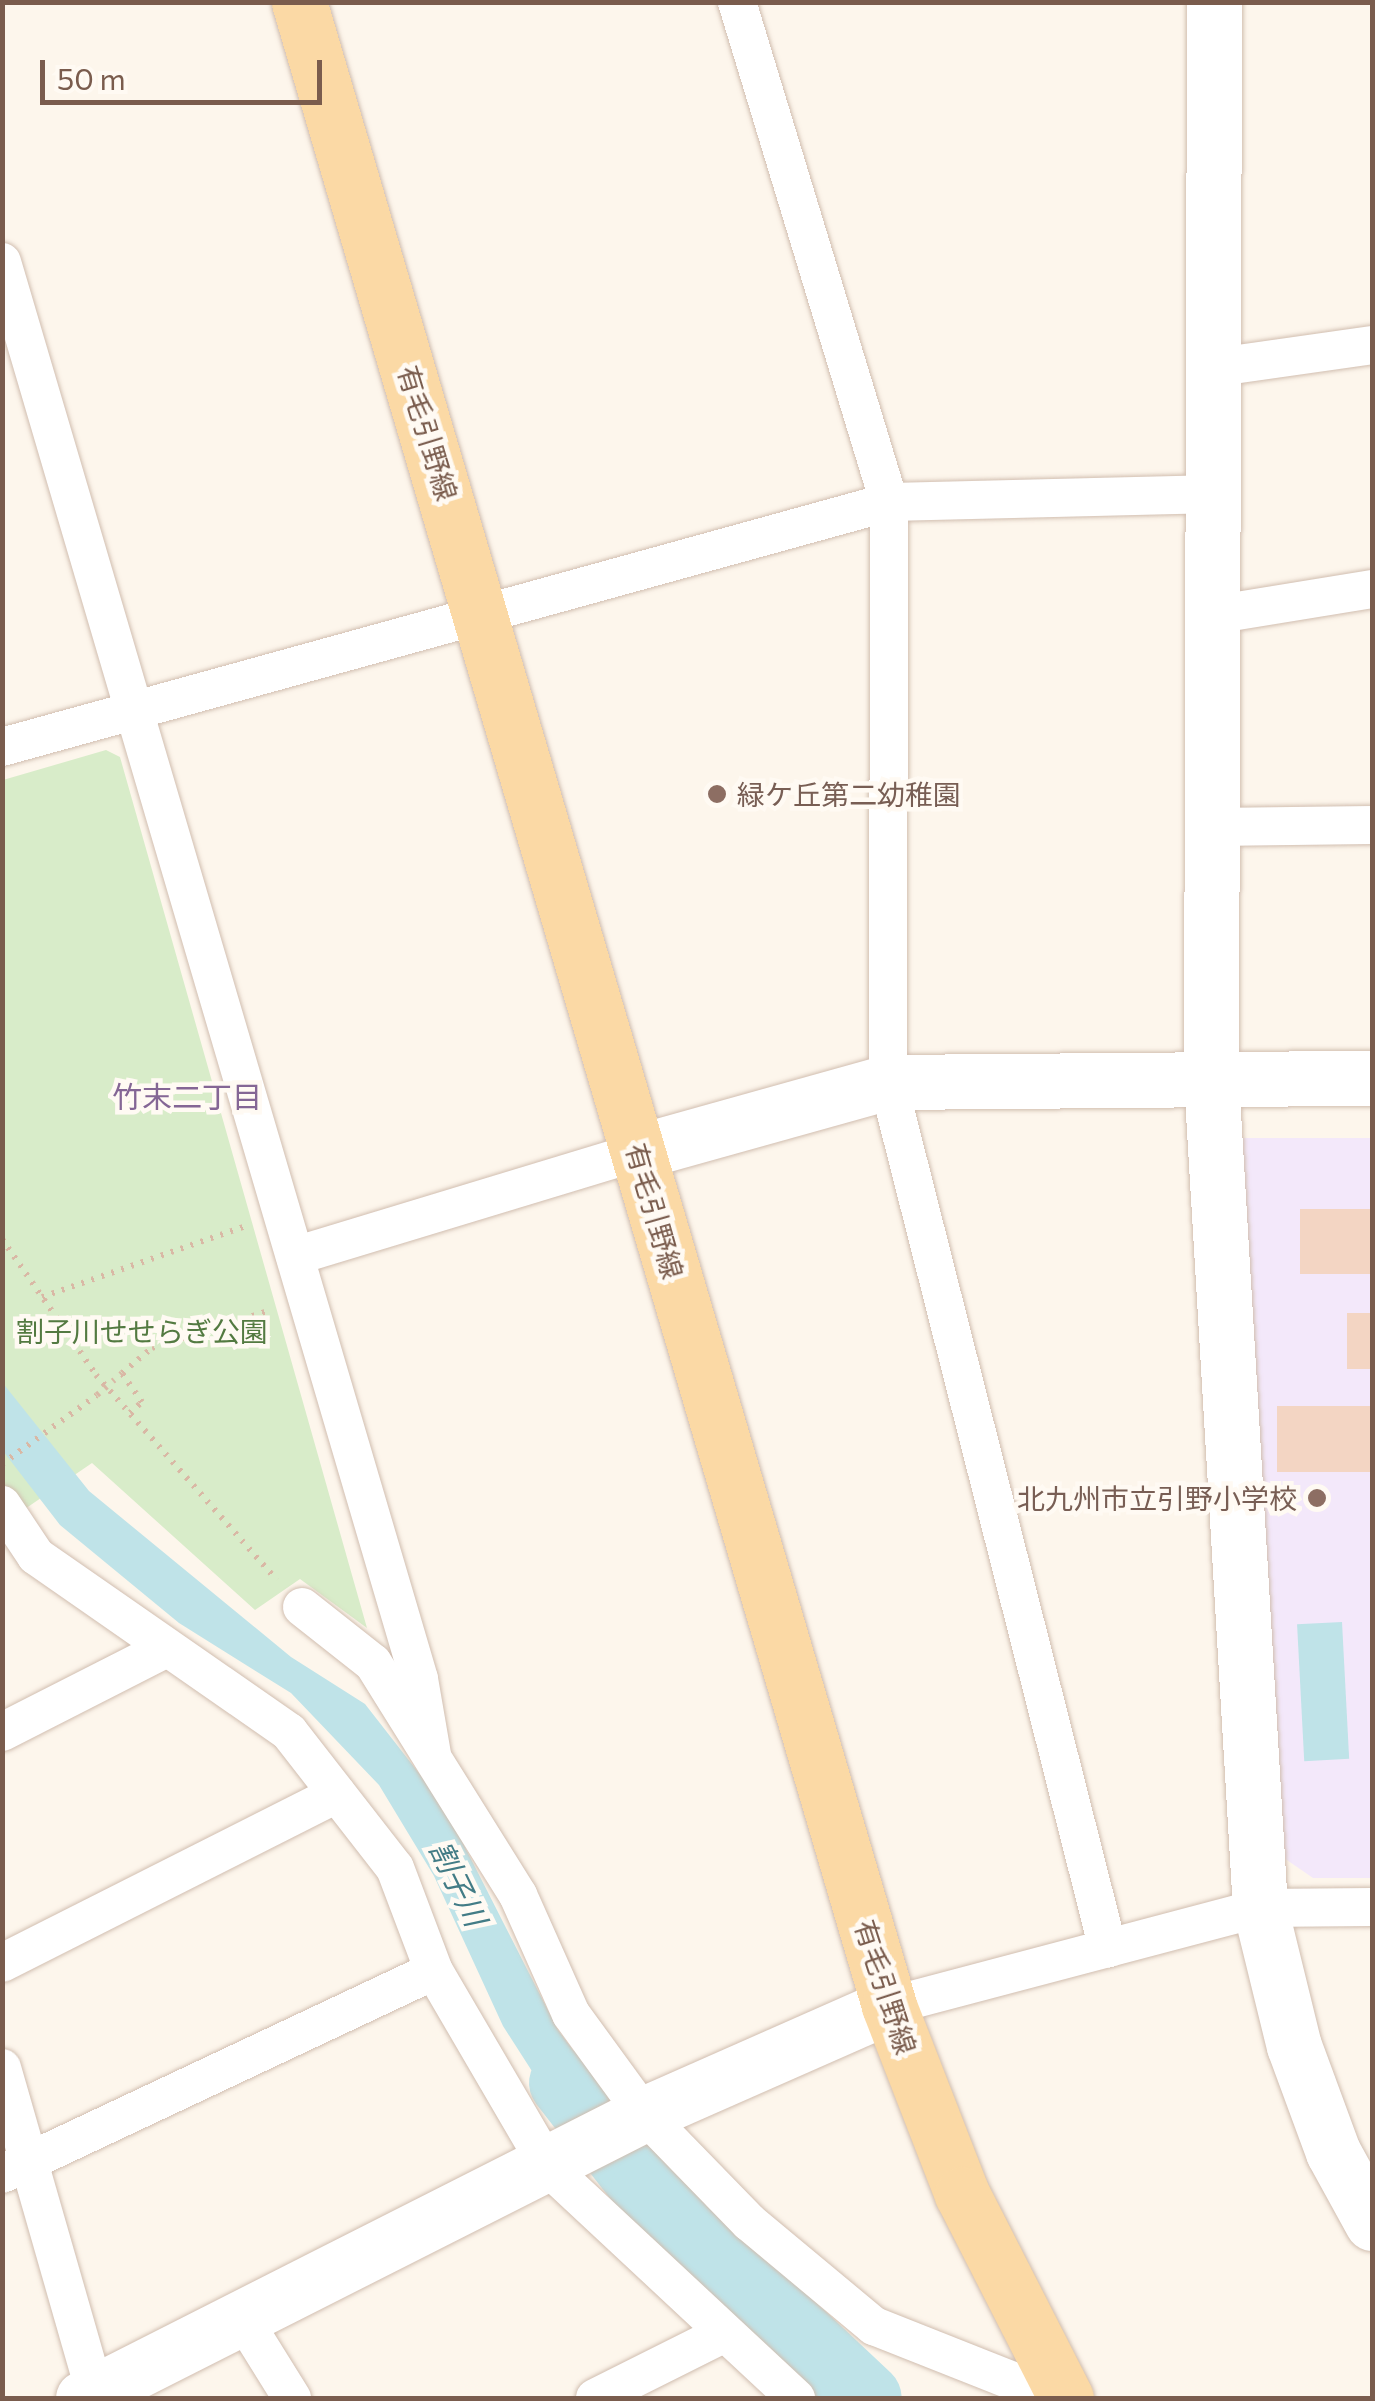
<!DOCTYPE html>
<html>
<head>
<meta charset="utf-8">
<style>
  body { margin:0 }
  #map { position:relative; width:1375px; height:2401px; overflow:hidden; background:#fdf6ec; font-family:Commissioner,"Noto Sans JP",sans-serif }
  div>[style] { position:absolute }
  .education>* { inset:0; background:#f3e8fa }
  .green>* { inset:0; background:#d8ecc9 }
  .water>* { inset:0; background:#bfe3e8; transform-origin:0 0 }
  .river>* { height:68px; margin:-34px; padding:0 34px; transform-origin:34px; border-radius:34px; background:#bfe3e8 }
  .building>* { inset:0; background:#f3d5c3; transform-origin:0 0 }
  .path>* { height:6px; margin-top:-3px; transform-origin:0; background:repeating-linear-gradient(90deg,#d9b8a5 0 2.5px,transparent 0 10.5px) }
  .roads { filter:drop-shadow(0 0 2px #d1beb0) drop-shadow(0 0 2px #d1beb0) }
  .street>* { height:38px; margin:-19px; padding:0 19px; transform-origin:19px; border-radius:19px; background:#fff }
  .secondary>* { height:55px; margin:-27.5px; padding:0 27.5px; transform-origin:27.5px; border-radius:27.5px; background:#fff }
  .primary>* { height:55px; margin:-27.5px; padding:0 27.5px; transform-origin:27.5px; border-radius:27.5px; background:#fbd9a5 }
  .path-bridge>* { height:6px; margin-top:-3px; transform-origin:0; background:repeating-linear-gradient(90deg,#d9b8a5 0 2.5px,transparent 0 10.5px) }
  .dots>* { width:28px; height:28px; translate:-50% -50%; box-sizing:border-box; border:5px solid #fffaf3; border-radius:50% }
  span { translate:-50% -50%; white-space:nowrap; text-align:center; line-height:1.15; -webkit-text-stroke:9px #fffaf3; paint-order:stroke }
  .street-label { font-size:28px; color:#7a5c4d }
  .education-label { font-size:28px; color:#785e54 }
  .left { translate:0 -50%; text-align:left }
  .right { translate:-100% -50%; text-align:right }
  .park-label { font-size:28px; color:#537a41 }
  .neighbourhood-label { font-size:30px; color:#846695 }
  .water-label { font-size:30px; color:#437c86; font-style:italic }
  .frame { position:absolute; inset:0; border:5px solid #7a5c4d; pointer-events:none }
  .scale { position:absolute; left:40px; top:60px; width:282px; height:45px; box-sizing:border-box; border:5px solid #7a5c4d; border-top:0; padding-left:12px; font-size:30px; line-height:35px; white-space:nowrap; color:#7a5c4d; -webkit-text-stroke:8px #fffaf3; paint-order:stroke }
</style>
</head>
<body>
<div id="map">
  <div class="education">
    <i style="clip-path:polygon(1241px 1138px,1372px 1138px,1372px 1878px,1313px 1878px,1284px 1858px)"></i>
  </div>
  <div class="green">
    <i style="clip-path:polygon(106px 750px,120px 757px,367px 1628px,300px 1579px,255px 1610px,92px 1463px,3px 1524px,3px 780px)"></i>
  </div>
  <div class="water">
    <i style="clip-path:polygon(2px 1382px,89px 1491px,291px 1657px,365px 1704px,443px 1804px,558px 2030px,611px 2101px,564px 2121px,503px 2026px,434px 1876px,379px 1785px,291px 1693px,179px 1623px,60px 1525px,3px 1451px)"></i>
    <i style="left:1342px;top:1622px;width:137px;height:45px;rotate:87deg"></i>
  </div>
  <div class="river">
    <i style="left:563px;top:2083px;width:133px;rotate:52deg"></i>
    <i style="left:645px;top:2188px;width:306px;rotate:43.3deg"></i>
  </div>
  <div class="building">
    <i style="left:1300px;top:1209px;width:72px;height:65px"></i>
    <i style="left:1347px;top:1313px;width:25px;height:56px"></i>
    <i style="left:1277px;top:1406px;width:95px;height:66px"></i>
  </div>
  <div class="path">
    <i style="left:2px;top:1239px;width:165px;rotate:55.3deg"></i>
    <i style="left:96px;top:1375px;width:273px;rotate:48.6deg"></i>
    <i style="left:42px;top:1297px;width:219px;rotate:-19.2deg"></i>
    <i style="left:130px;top:1413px;width:16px;rotate:-43deg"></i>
    <i style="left:142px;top:1402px;width:35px;rotate:-125deg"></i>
    <i style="left:122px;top:1373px;width:39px;rotate:-40deg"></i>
    <i style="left:152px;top:1348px;width:125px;rotate:-17.7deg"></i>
    <i style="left:2px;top:1464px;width:117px;rotate:-36deg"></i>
  </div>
  <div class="roads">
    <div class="street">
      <i style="left:737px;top:2px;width:523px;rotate:73.09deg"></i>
      <i style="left:889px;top:502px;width:580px;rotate:90.1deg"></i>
      <i style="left:888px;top:1082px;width:894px;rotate:75.76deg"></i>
      <i style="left:2px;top:262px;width:1477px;rotate:73.6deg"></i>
      <i style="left:419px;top:1679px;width:76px;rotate:80.2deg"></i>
      <i style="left:1211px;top:368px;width:163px;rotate:-8.1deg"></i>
      <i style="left:1213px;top:615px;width:161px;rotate:-9.3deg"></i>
      <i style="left:2px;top:747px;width:920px;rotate:-15.44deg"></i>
      <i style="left:889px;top:502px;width:319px;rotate:-1.4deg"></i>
      <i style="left:1212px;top:827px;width:160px;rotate:-0.7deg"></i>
      <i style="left:295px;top:1256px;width:357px;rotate:-16.9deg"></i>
      <i style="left:2px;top:1505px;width:61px;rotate:56.3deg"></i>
      <i style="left:36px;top:1556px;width:308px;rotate:34.8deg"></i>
      <i style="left:289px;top:1732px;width:172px;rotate:52.1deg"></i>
      <i style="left:395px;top:1868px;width:110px;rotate:69.3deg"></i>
      <i style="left:434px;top:1971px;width:228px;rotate:59.7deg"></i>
      <i style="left:549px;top:2168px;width:338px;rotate:43deg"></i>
      <i style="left:302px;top:1607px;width:90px;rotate:38.3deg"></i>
      <i style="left:373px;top:1663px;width:274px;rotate:58deg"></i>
      <i style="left:518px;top:1895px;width:130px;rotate:66deg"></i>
      <i style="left:571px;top:2014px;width:124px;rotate:53.9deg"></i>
      <i style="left:644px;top:2114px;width:151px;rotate:45.8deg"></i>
      <i style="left:749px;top:2222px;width:163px;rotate:39.8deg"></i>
      <i style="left:874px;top:2326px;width:196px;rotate:21.6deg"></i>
      <i style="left:2px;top:1732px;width:181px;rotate:-27deg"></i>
      <i style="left:2px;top:1963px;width:375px;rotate:-26.8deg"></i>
      <i style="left:889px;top:2006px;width:384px;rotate:-14.8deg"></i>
      <i style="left:1260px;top:1908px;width:112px;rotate:-0.5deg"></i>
      <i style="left:2px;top:2068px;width:337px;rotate:74deg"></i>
      <i style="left:2px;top:2174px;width:477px;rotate:-25.2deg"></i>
      <i style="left:244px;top:2321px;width:91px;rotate:58.1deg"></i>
      <i style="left:595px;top:2398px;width:143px;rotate:-26.6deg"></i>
    </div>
    <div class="secondary">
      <i style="left:1214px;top:2px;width:1077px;rotate:90.16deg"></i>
      <i style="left:1211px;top:1079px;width:830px;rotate:86.62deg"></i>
      <i style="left:1260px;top:1908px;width:142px;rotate:76.2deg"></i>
      <i style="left:1294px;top:2046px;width:113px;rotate:69.8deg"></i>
      <i style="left:1333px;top:2152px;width:81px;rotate:61.2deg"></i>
      <i style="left:637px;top:1152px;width:261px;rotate:-15.6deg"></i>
      <i style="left:888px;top:1082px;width:484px;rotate:-0.5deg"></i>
      <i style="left:83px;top:2398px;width:629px;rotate:-26.85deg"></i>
      <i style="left:644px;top:2114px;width:268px;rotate:-23.8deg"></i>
    </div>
    <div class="primary">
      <i style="left:299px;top:2px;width:2089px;rotate:73.59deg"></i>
      <i style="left:889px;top:2006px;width:202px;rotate:68.8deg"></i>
      <i style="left:962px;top:2194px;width:229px;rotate:63deg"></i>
    </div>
  </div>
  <div class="path-bridge">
    <i style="left:97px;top:1395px;width:33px;rotate:-41deg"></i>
  </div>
  <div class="dots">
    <i style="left:717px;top:794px;background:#8d6e63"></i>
    <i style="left:1317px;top:1498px;background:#8d6e63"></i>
  </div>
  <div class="street-label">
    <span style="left:428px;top:433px;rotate:73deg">有毛引野線</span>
    <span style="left:655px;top:1211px;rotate:74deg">有毛引野線</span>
    <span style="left:886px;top:1987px;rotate:72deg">有毛引野線</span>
  </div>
  <div class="education-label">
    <span class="left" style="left:737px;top:794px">緑ケ丘第二幼稚園</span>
    <span class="right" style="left:1297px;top:1498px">北九州市立引野小学校</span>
  </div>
  <div class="park-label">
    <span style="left:142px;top:1331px">割子川せせらぎ公園</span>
  </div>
  <div class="neighbourhood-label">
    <span style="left:187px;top:1096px">竹末二丁目</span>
  </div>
  <div class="water-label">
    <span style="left:459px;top:1883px;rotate:64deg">割子川</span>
  </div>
  <div class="frame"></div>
  <div class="scale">50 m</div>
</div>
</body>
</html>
